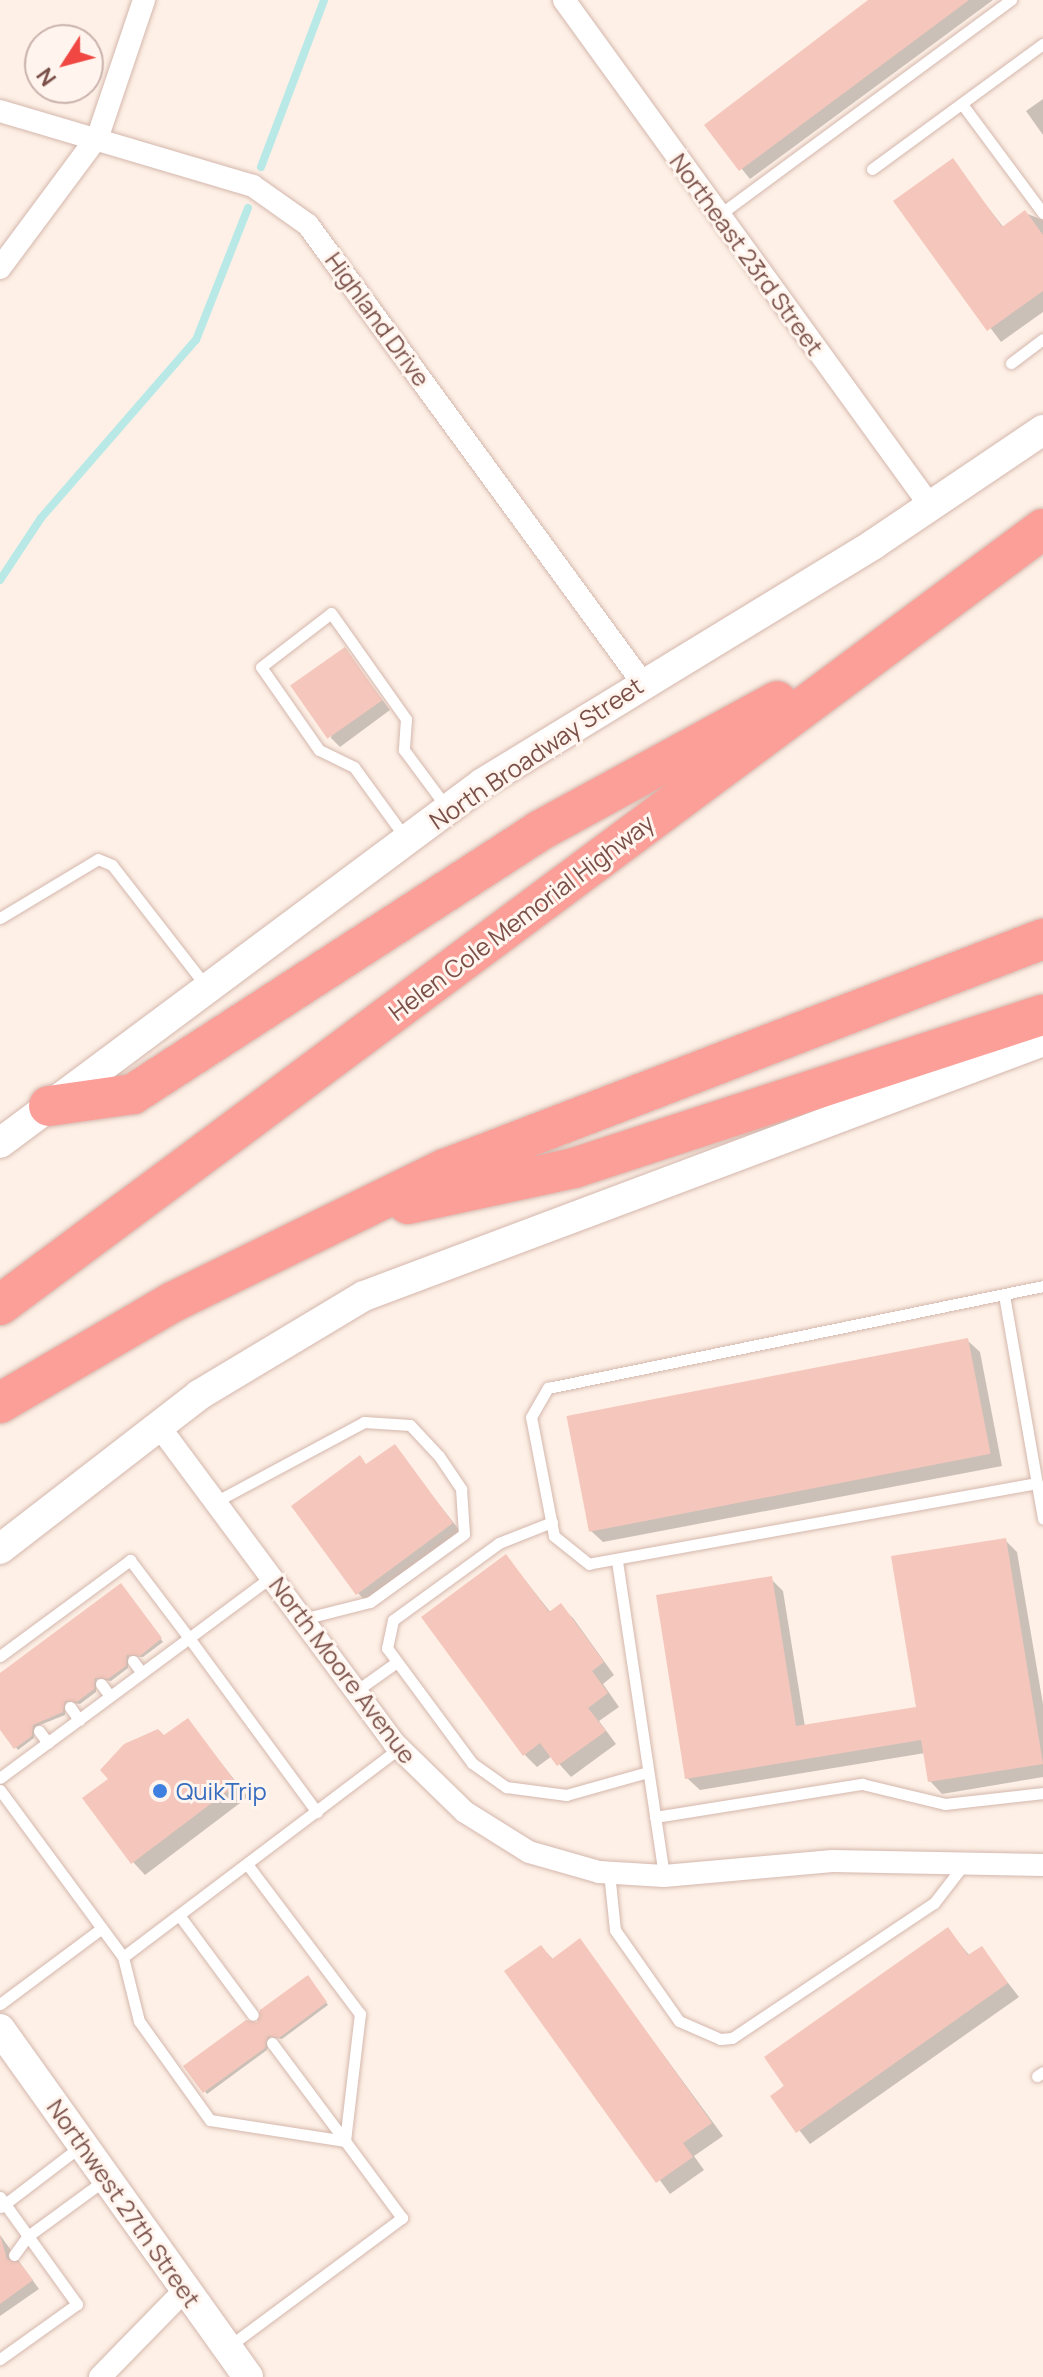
<!DOCTYPE html>
<html>
<head>
<meta charset="utf-8">
<style>
  body { margin:0 }
  #map { position:relative; width:1043px; height:2377px; overflow:hidden; background:#fef0e6; font-family:Manrope,sans-serif }
  div>[style] { position:absolute }
  .shadow>* { inset:0; background:#0003 }
  .stream>* { height:8px; margin:-4px; padding:0 4px; transform-origin:4px; border-radius:4px; background:#b9e9e7 }
  .building>* { inset:0; background:#f5c7bc; transform-origin:0 0 }
  .roads { filter:drop-shadow(0 0 2px #d4b7ad) drop-shadow(0 0 2px #d4b7ad) }
  .lane>* { height:11px; margin:-5.5px; padding:0 5.5px; transform-origin:5.5px; border-radius:5.5px; background:#fff }
  .street>* { height:22px; margin:-11px; padding:0 11px; transform-origin:11px; border-radius:11px; background:#fff }
  .secondary>* { height:30px; margin:-15px; padding:0 15px; transform-origin:15px; border-radius:15px; background:#fff }
  .highway>* { height:40px; margin:-20px; padding:0 20px; transform-origin:20px; border-radius:20px; background:#fc9f99 }
  .dots>* { width:22px; height:22px; translate:-50% -50%; box-sizing:border-box; border:4px solid #fff5ee; border-radius:50% }
  span { translate:-50% -50%; white-space:nowrap; text-align:center; line-height:1.15; -webkit-text-stroke:6px #fff5ee; paint-order:stroke }
  .street-label { font-size:24px; color:#7a5048 }
  .shop-label { font-size:24px; color:#366cbe }
  .left { translate:0 -50%; text-align:left }
  .north { position:absolute; left:24px; top:24px; width:80px; height:80px; box-sizing:border-box; background:#fff5ee; border:2px solid #cab3ac; border-radius:50%; rotate:234deg; font-size:22px; font-weight:700; line-height:32px; text-align:center; color:#7a5048 }
  .north::after { content:''; display:block; margin:auto; width:28px; height:36px; background:#f04743; clip-path:polygon(50% 0,100% 100%,50% 72%,0 100%) }
</style>
</head>
<body>
<div id="map">
  <div class="shadow">
    <i style="clip-path:polygon(875px 0,993px 0,750px 179px,706px 125px)"></i>
    <i style="clip-path:polygon(1043px 99px,1043px 135px,1026px 111px)"></i>
    <i style="clip-path:polygon(952px 161px,1004px 228px,1025px 213px,1043px 220px,1043px 312px,1001px 342px,896px 202px)"></i>
    <i style="clip-path:polygon(345px 650px,390px 710px,340px 747px,331px 738px)"></i>
    <i style="clip-path:polygon(967px 1340px,980px 1352px,1002px 1466px,603px 1542px,590px 1530px)"></i>
    <i style="clip-path:polygon(394px 1447px,464px 1536px,370px 1606px,358px 1593px,368px 1466px)"></i>
    <i style="clip-path:polygon(1005px 1540px,1017px 1552px,1043px 1704px,1043px 1777px,942px 1794px,930px 1781px,925px 1753px,700px 1790px,687px 1778px,771px 1579px,783px 1591px,805px 1727px,918px 1708px)"></i>
    <i style="clip-path:polygon(506px 1556px,551px 1613px,560px 1606px,573px 1618px,614px 1675px,603px 1684px,619px 1707px,599px 1721px,616px 1744px,571px 1777px,552px 1756px,537px 1767px,525px 1755px,423px 1617px)"></i>
    <i style="clip-path:polygon(123px 1588px,163px 1642px,143px 1657px,129px 1656px,128px 1668px,111px 1681px,97px 1679px,96px 1692px,80px 1704px,66px 1702px,65px 1715px,35px 1727px,34px 1738px,18px 1750px,0 1727px,0 1676px)"></i>
    <i style="clip-path:polygon(188px 1721px,248px 1797px,145px 1875px,133px 1862px,111px 1779px)"></i>
    <i style="clip-path:polygon(948px 1930px,970px 1956px,981px 1948px,1019px 1997px,810px 2144px,773px 2096px)"></i>
    <i style="clip-path:polygon(580px 1941px,723px 2136px,694px 2156px,704px 2170px,670px 2194px,507px 1971px,541px 1947px,554px 1960px)"></i>
    <i style="clip-path:polygon(310px 1980px,328px 2005px,282px 2039px,270px 2037px,267px 2050px,207px 2094px,186px 2067px,259px 2025px)"></i>
    <i style="clip-path:polygon(0 2235px,39px 2289px,0 2316px)"></i>
  </div>
  <div class="stream">
    <i style="left:261px;top:167px;width:178px;rotate:-69.3deg"></i>
    <i style="left:0;top:580px;width:74px;rotate:-56.5deg"></i>
    <i style="left:41px;top:518px;width:236px;rotate:-49deg"></i>
    <i style="left:196px;top:340px;width:142px;rotate:-68.5deg"></i>
  </div>
  <div class="building">
    <i style="clip-path:polygon(868px 0,969px 0,739px 171px,704px 125px)"></i>
    <i style="clip-path:polygon(953px 158px,1002px 227px,1025px 210px,1043px 235px,1043px 291px,987px 331px,893px 201px)"></i>
    <i style="left:345px;top:647px;width:65px;height:67px;rotate:55deg"></i>
    <i style="left:968px;top:1338px;width:118px;height:409px;rotate:79deg"></i>
    <i style="clip-path:polygon(395px 1444px,453px 1523px,356px 1595px,291px 1506px,360px 1455px,366px 1464px)"></i>
    <i style="clip-path:polygon(1006px 1538px,1043px 1764px,928px 1782px,921px 1740px,685px 1779px,656px 1595px,772px 1576px,796px 1726px,916px 1707px,891px 1556px)"></i>
    <i style="clip-path:polygon(506px 1554px,549px 1612px,561px 1603px,604px 1662px,592px 1671px,608px 1693px,588px 1708px,606px 1731px,557px 1766px,540px 1743px,523px 1756px,421px 1617px)"></i>
    <i style="clip-path:polygon(121px 1583px,162px 1638px,140px 1656px,127px 1655px,126px 1666px,108px 1679px,95px 1678px,94px 1689px,77px 1702px,65px 1701px,63px 1712px,33px 1725px,32px 1736px,14px 1749px,0 1730px,0 1673px)"></i>
    <i style="clip-path:polygon(188px 1718px,237px 1784px,131px 1864px,82px 1798px,108px 1779px,100px 1770px,124px 1744px,158px 1729px,164px 1735px)"></i>
    <i style="clip-path:polygon(948px 1927px,968px 1955px,982px 1946px,1008px 1983px,796px 2133px,770px 2096px,784px 2086px,764px 2057px)"></i>
    <i style="clip-path:polygon(580px 1938px,712px 2123px,683px 2143px,693px 2157px,656px 2183px,504px 1971px,541px 1945px,552px 1959px)"></i>
    <i style="clip-path:polygon(308px 1975px,327px 2002px,279px 2038px,268px 2036px,265px 2048px,203px 2093px,183px 2066px,246px 2020px,257px 2022px,260px 2010px)"></i>
    <i style="clip-path:polygon(0 2235px,7px 2259px,19px 2262px,33px 2280px,0 2304px)"></i>
  </div>
  <div class="roads">
    <div class="lane">
      <i style="left:962px;top:104px;width:136px;rotate:53.4deg"></i>
      <i style="left:872px;top:169px;width:212px;rotate:-36.2deg"></i>
      <i style="left:719px;top:215px;width:363px;rotate:-36.4deg"></i>
      <i style="left:1011px;top:363px;width:40px;rotate:-37deg"></i>
      <i style="left:407px;top:840px;width:90px;rotate:-126deg"></i>
      <i style="left:354px;top:767px;width:39px;rotate:-154deg"></i>
      <i style="left:319px;top:750px;width:101px;rotate:-124.9deg"></i>
      <i style="left:261px;top:667px;width:88px;rotate:-37.6deg"></i>
      <i style="left:331px;top:613px;width:130px;rotate:54.7deg"></i>
      <i style="left:406px;top:719px;width:31px;rotate:94deg"></i>
      <i style="left:404px;top:750px;width:72px;rotate:53.4deg"></i>
      <i style="left:0;top:918px;width:114px;rotate:-31deg"></i>
      <i style="left:98px;top:859px;width:15px;rotate:23deg"></i>
      <i style="left:112px;top:865px;width:153px;rotate:52.2deg"></i>
      <i style="left:1004px;top:1295px;width:227px;rotate:80.1deg"></i>
      <i style="left:1037px;top:1483px;width:455px;rotate:169.8deg"></i>
      <i style="left:589px;top:1564px;width:45px;rotate:-141.3deg"></i>
      <i style="left:554px;top:1536px;width:121px;rotate:-100.9deg"></i>
      <i style="left:531px;top:1417px;width:34px;rotate:-60deg"></i>
      <i style="left:548px;top:1388px;width:505px;rotate:-11.64deg"></i>
      <i style="left:215px;top:1502px;width:169px;rotate:-28.2deg"></i>
      <i style="left:364px;top:1422px;width:46px;rotate:3.7deg"></i>
      <i style="left:410px;top:1425px;width:42px;rotate:46.9deg"></i>
      <i style="left:439px;top:1456px;width:40px;rotate:56deg"></i>
      <i style="left:461px;top:1489px;width:45px;rotate:86.2deg"></i>
      <i style="left:464px;top:1534px;width:116px;rotate:144.1deg"></i>
      <i style="left:370px;top:1602px;width:69px;rotate:165.8deg"></i>
      <i style="left:552px;top:1522px;width:57px;rotate:158.4deg"></i>
      <i style="left:499px;top:1543px;width:131px;rotate:144deg"></i>
      <i style="left:393px;top:1620px;width:29px;rotate:102deg"></i>
      <i style="left:387px;top:1648px;width:143px;rotate:53.5deg"></i>
      <i style="left:472px;top:1763px;width:42px;rotate:35.2deg"></i>
      <i style="left:506px;top:1787px;width:61px;rotate:7.6deg"></i>
      <i style="left:566px;top:1795px;width:85px;rotate:-15.7deg"></i>
      <i style="left:617px;top:1561px;width:318px;rotate:81.5deg"></i>
      <i style="left:271px;top:1577px;width:102px;rotate:143.4deg"></i>
      <i style="left:189px;top:1638px;width:216px;rotate:53.7deg"></i>
      <i style="left:0;top:1656px;width:162px;rotate:-36.4deg"></i>
      <i style="left:130px;top:1560px;width:98px;rotate:52.9deg"></i>
      <i style="left:189px;top:1638px;width:235px;rotate:143.5deg"></i>
      <i style="left:133px;top:1661px;width:15px;rotate:53deg"></i>
      <i style="left:101px;top:1684px;width:15px;rotate:53deg"></i>
      <i style="left:356px;top:1691px;width:50px;rotate:-35.3deg"></i>
      <i style="left:70px;top:1707px;width:16px;rotate:55deg"></i>
      <i style="left:39px;top:1731px;width:15px;rotate:53deg"></i>
      <i style="left:0;top:1790px;width:207px;rotate:53.6deg"></i>
      <i style="left:123px;top:1957px;width:346px;rotate:-37.1deg"></i>
      <i style="left:655px;top:1817px;width:210px;rotate:-9.1deg"></i>
      <i style="left:862px;top:1784px;width:85px;rotate:13.5deg"></i>
      <i style="left:945px;top:1804px;width:99px;rotate:-6.4deg"></i>
      <i style="left:609px;top:1872px;width:58px;rotate:84.1deg"></i>
      <i style="left:615px;top:1930px;width:111px;rotate:54.9deg"></i>
      <i style="left:679px;top:2021px;width:45px;rotate:23.7deg"></i>
      <i style="left:720px;top:2039px;width:12px;rotate:-5deg"></i>
      <i style="left:732px;top:2038px;width:243px;rotate:-33.8deg"></i>
      <i style="left:934px;top:1903px;width:49px;rotate:-52.4deg"></i>
      <i style="left:179px;top:1915px;width:124px;rotate:53.5deg"></i>
      <i style="left:123px;top:1957px;width:66px;rotate:76deg"></i>
      <i style="left:139px;top:2021px;width:122px;rotate:54.4deg"></i>
      <i style="left:210px;top:2120px;width:137px;rotate:8.8deg"></i>
      <i style="left:0;top:2004px;width:127px;rotate:-36.7deg"></i>
      <i style="left:272px;top:2043px;width:122px;rotate:53.3deg"></i>
      <i style="left:1037px;top:2076px;width:7px;rotate:-34deg"></i>
      <i style="left:0;top:2197px;width:132px;rotate:54.3deg"></i>
      <i style="left:77px;top:2304px;width:95px;rotate:144.5deg"></i>
      <i style="left:1px;top:2207px;width:102px;rotate:-37.4deg"></i>
      <i style="left:14px;top:2255px;width:24px;rotate:-54deg"></i>
      <i style="left:28px;top:2236px;width:97px;rotate:-36.2deg"></i>
      <i style="left:228px;top:2347px;width:217px;rotate:-36.6deg"></i>
      <i style="left:402px;top:2218px;width:96px;rotate:-126.5deg"></i>
      <i style="left:345px;top:2141px;width:128px;rotate:-83.3deg"></i>
      <i style="left:360px;top:2014px;width:188px;rotate:-127deg"></i>
    </div>
    <div class="street">
      <i style="left:564px;top:0;width:626px;rotate:54.1deg"></i>
      <i style="left:0;top:111px;width:264px;rotate:16.5deg"></i>
      <i style="left:253px;top:186px;width:67px;rotate:35.3deg"></i>
      <i style="left:308px;top:225px;width:566px;rotate:53.84deg"></i>
      <i style="left:0;top:268px;width:164px;rotate:-53.4deg"></i>
      <i style="left:98px;top:136px;width:144px;rotate:-71.3deg"></i>
      <i style="left:161px;top:1429px;width:391px;rotate:53.4deg"></i>
      <i style="left:394px;top:1743px;width:99px;rotate:44.2deg"></i>
      <i style="left:465px;top:1812px;width:75px;rotate:32deg"></i>
      <i style="left:529px;top:1852px;width:73px;rotate:15.9deg"></i>
      <i style="left:599px;top:1872px;width:65px;rotate:3.5deg"></i>
      <i style="left:664px;top:1876px;width:169px;rotate:-5.1deg"></i>
      <i style="left:832px;top:1861px;width:211px;rotate:1.1deg"></i>
      <i style="left:100px;top:2377px;width:123px;rotate:-45.7deg"></i>
    </div>
    <div class="secondary">
      <i style="left:0;top:1143px;width:602px;rotate:-36.7deg"></i>
      <i style="left:483px;top:783px;width:458px;rotate:-31.4deg"></i>
      <i style="left:874px;top:544px;width:204px;rotate:-34deg"></i>
      <i style="left:0;top:1549px;width:252px;rotate:-37.7deg"></i>
      <i style="left:199px;top:1395px;width:192px;rotate:-31deg"></i>
      <i style="left:364px;top:1296px;width:725px;rotate:-20.58deg"></i>
      <i style="left:0;top:2029px;width:427px;rotate:54.5deg"></i>
    </div>
    <div class="highway">
      <i style="left:49px;top:1106px;width:85px;rotate:-8.1deg"></i>
      <i style="left:133px;top:1094px;width:484px;rotate:-32.9deg"></i>
      <i style="left:539px;top:831px;width:271px;rotate:-28.6deg"></i>
      <i style="left:408px;top:1204px;width:170px;rotate:-12.2deg"></i>
      <i style="left:574px;top:1168px;width:493px;rotate:-18.1deg"></i>
      <i style="left:0;top:1305px;width:1300px;rotate:-36.65deg"></i>
      <i style="left:0;top:1403px;width:200px;rotate:-30.3deg"></i>
      <i style="left:173px;top:1302px;width:303px;rotate:-26.1deg"></i>
      <i style="left:445px;top:1169px;width:641px;rotate:-21.04deg"></i>
    </div>
  </div>
  <div class="dots">
    <i style="left:160px;top:1791px;background:#3f7fe0"></i>
  </div>
  <div class="street-label">
    <span style="left:747px;top:254px;rotate:54deg">Northeast 23rd Street</span>
    <span style="left:378px;top:319px;rotate:54deg">Highland Drive</span>
    <span style="left:536px;top:753px;rotate:-34deg">North Broadway Street</span>
    <span style="left:521px;top:917px;rotate:-37deg">Helen Cole Memorial Highway</span>
    <span style="left:343px;top:1670px;rotate:53deg">North Moore Avenue</span>
    <span style="left:124px;top:2203px;rotate:55deg">Northwest 27th Street</span>
  </div>
  <div class="shop-label">
    <span class="left" style="left:176px;top:1791px">QuikTrip</span>
  </div>
  <div class="north">N</div>
</div>
</body>
</html>
